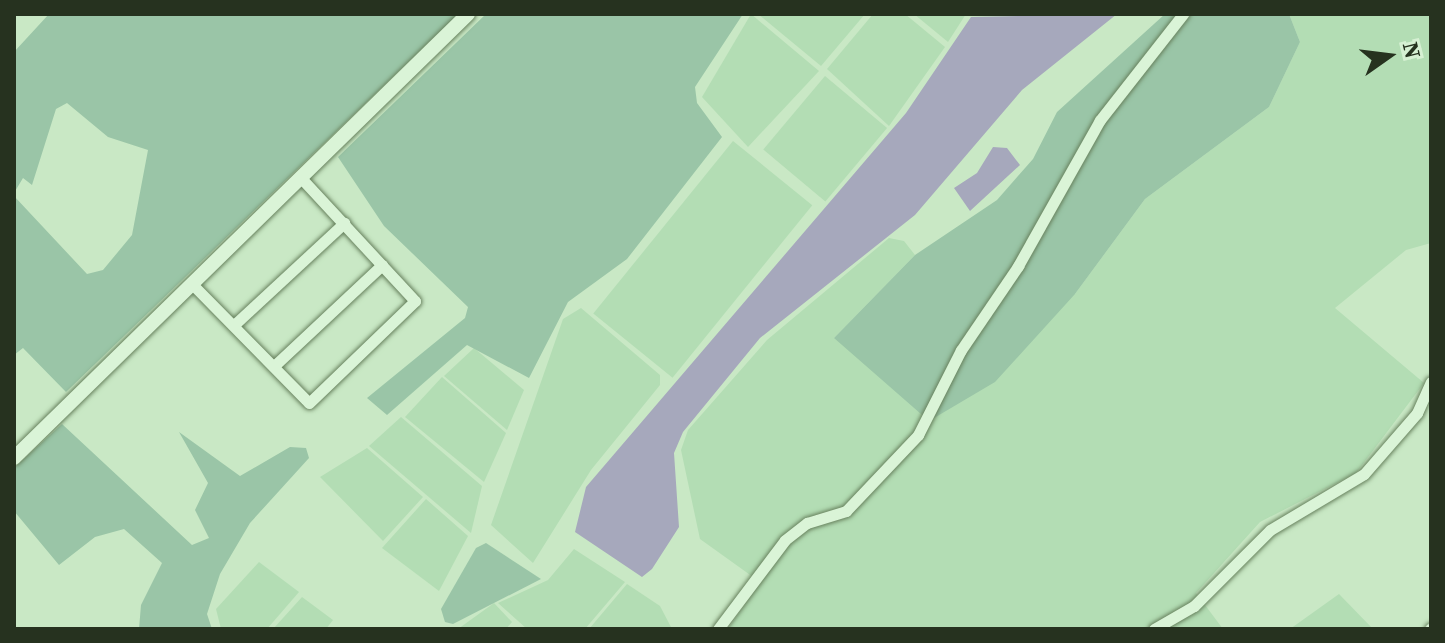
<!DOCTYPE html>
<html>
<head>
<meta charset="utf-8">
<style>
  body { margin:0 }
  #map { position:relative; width:1445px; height:643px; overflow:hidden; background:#c9e8c5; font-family:"Source Serif 4",serif }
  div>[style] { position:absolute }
  .farmland>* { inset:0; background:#b3ddb4; transform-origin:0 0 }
  .green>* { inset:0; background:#9ac5a7 }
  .water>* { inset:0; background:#a6a8bc }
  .roads { filter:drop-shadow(0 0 2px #67815d) drop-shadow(0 0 2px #67815d) }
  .street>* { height:11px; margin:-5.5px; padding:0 5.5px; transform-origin:5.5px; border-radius:5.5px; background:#daf4d7 }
  .secondary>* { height:14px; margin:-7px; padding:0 7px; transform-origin:7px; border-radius:7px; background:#daf4d7 }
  span { translate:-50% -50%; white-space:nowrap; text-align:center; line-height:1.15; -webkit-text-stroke:7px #d6f0d3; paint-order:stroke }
  .frame { position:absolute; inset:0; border:16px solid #26321f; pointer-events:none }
  .north { position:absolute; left:1349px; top:16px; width:80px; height:80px; -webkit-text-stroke:6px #d6f0d3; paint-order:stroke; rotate:76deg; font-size:22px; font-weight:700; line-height:32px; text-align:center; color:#26321f }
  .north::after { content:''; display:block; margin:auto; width:28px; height:36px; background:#26321f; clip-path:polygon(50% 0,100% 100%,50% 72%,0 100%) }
</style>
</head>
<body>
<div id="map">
  <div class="farmland">
    <i style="clip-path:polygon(751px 14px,819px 71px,748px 147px,702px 97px)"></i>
    <i style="clip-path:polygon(758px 14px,865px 14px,821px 66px)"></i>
    <i style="clip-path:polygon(873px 14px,905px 14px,945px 47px,889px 126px,827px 69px)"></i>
    <i style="clip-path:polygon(914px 14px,966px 14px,948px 42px)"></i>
    <i style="clip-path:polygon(1289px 14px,1431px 14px,1431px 243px,1406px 250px,1335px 308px,1424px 383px,1356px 473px,1260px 522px,1196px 593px,1223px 629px,728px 629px,760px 582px,700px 539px,681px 450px,688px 430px,767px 340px,889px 238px,904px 241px,915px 255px,834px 338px,1075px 294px,1145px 199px,1269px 107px,1300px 42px)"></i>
    <i style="left:825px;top:76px;width:81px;height:96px;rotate:40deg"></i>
    <i style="left:733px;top:141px;width:102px;height:222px;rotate:39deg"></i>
    <i style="clip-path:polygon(581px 308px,660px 375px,660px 385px,591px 470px,533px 563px,491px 525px,563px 319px)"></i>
    <i style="clip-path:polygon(474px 348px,524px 390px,507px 430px,444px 376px)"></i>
    <i style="clip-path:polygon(442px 377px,506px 433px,484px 482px,405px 417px)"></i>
    <i style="clip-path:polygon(401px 417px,482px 486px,471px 533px,369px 446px)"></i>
    <i style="clip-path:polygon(367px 448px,423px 497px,383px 541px,320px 477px)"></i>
    <i style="clip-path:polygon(426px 499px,468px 536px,439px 591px,382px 548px)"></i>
    <i style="clip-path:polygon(574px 549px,625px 582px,585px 629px,527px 629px,498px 603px,548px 580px)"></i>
    <i style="clip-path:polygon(259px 562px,299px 592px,267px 629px,221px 629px,216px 609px)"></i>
    <i style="clip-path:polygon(627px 584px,660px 606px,672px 629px,589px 629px)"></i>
    <i style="clip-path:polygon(1339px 594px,1373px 629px,1290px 629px)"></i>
    <i style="clip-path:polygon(302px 597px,333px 620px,326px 629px,273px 629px)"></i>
    <i style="clip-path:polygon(494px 603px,512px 622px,506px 629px,458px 629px)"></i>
  </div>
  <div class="green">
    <i style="clip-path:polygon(49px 14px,456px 14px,457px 15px,66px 392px,23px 348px,14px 355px,14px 196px,87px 274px,103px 270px,132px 235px,148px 150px,108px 137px,67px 103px,56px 109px,32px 185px,23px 178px,14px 193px,14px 52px)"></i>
    <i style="clip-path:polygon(486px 14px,743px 14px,695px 87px,697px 103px,722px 137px,627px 259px,568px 302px,529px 378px,467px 345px,387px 415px,367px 398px,465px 318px,468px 307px,384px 226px,338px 157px)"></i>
    <i style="clip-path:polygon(1165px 14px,1289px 14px,1300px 42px,1269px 107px,1145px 199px,1075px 294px,995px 382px,929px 421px,834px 338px,915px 255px,997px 200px,1033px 159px,1057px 112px)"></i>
    <i style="clip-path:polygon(62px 424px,192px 545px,209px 538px,195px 510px,208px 483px,179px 432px,240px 476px,290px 447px,306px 448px,309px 458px,250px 523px,220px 574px,207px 614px,212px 629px,139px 629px,141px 605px,162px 563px,124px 529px,95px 537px,59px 565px,14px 511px,14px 468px)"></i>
    <i style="clip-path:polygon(486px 543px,541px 579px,453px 624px,445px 622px,441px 609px,476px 548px)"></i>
  </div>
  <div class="water">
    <i style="clip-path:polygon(1117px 14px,1022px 90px,915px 215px,760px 338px,683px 432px,674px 453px,679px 527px,652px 569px,642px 577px,575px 532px,586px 487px,906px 113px,971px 17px)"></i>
    <i style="clip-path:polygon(993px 147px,1007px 148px,1020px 165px,970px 211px,954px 188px,977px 173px)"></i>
  </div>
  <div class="roads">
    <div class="street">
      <i style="left:193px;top:285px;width:165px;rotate:45.5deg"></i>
      <i style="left:309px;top:403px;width:147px;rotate:-43.9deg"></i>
      <i style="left:415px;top:301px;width:166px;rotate:-132.8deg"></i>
      <i style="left:235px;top:324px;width:149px;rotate:-42.8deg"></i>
      <i style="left:274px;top:366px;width:148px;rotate:-43.1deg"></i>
      <i style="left:718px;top:629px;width:111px;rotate:-53deg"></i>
      <i style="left:785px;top:540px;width:28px;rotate:-38deg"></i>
      <i style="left:807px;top:523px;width:41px;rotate:-17.1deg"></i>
      <i style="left:846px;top:511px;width:105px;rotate:-46.5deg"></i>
      <i style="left:918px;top:435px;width:95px;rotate:-63.2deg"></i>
      <i style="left:961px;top:350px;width:102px;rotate:-55.8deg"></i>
      <i style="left:1018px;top:266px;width:167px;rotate:-60.7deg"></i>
      <i style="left:1100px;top:120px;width:135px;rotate:-51.9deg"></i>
      <i style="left:1154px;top:629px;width:46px;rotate:-29.9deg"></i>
      <i style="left:1194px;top:606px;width:107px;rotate:-45deg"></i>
      <i style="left:1270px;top:530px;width:109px;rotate:-30.8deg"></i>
      <i style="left:1364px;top:474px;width:81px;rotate:-49deg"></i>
      <i style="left:1417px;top:413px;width:34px;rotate:-66deg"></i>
      <i style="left:1430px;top:629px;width:1px;rotate:-45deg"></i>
    </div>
    <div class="secondary">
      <i style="left:14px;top:458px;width:635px;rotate:-44.36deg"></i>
    </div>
  </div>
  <div class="frame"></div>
  <div class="north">N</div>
</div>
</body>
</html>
